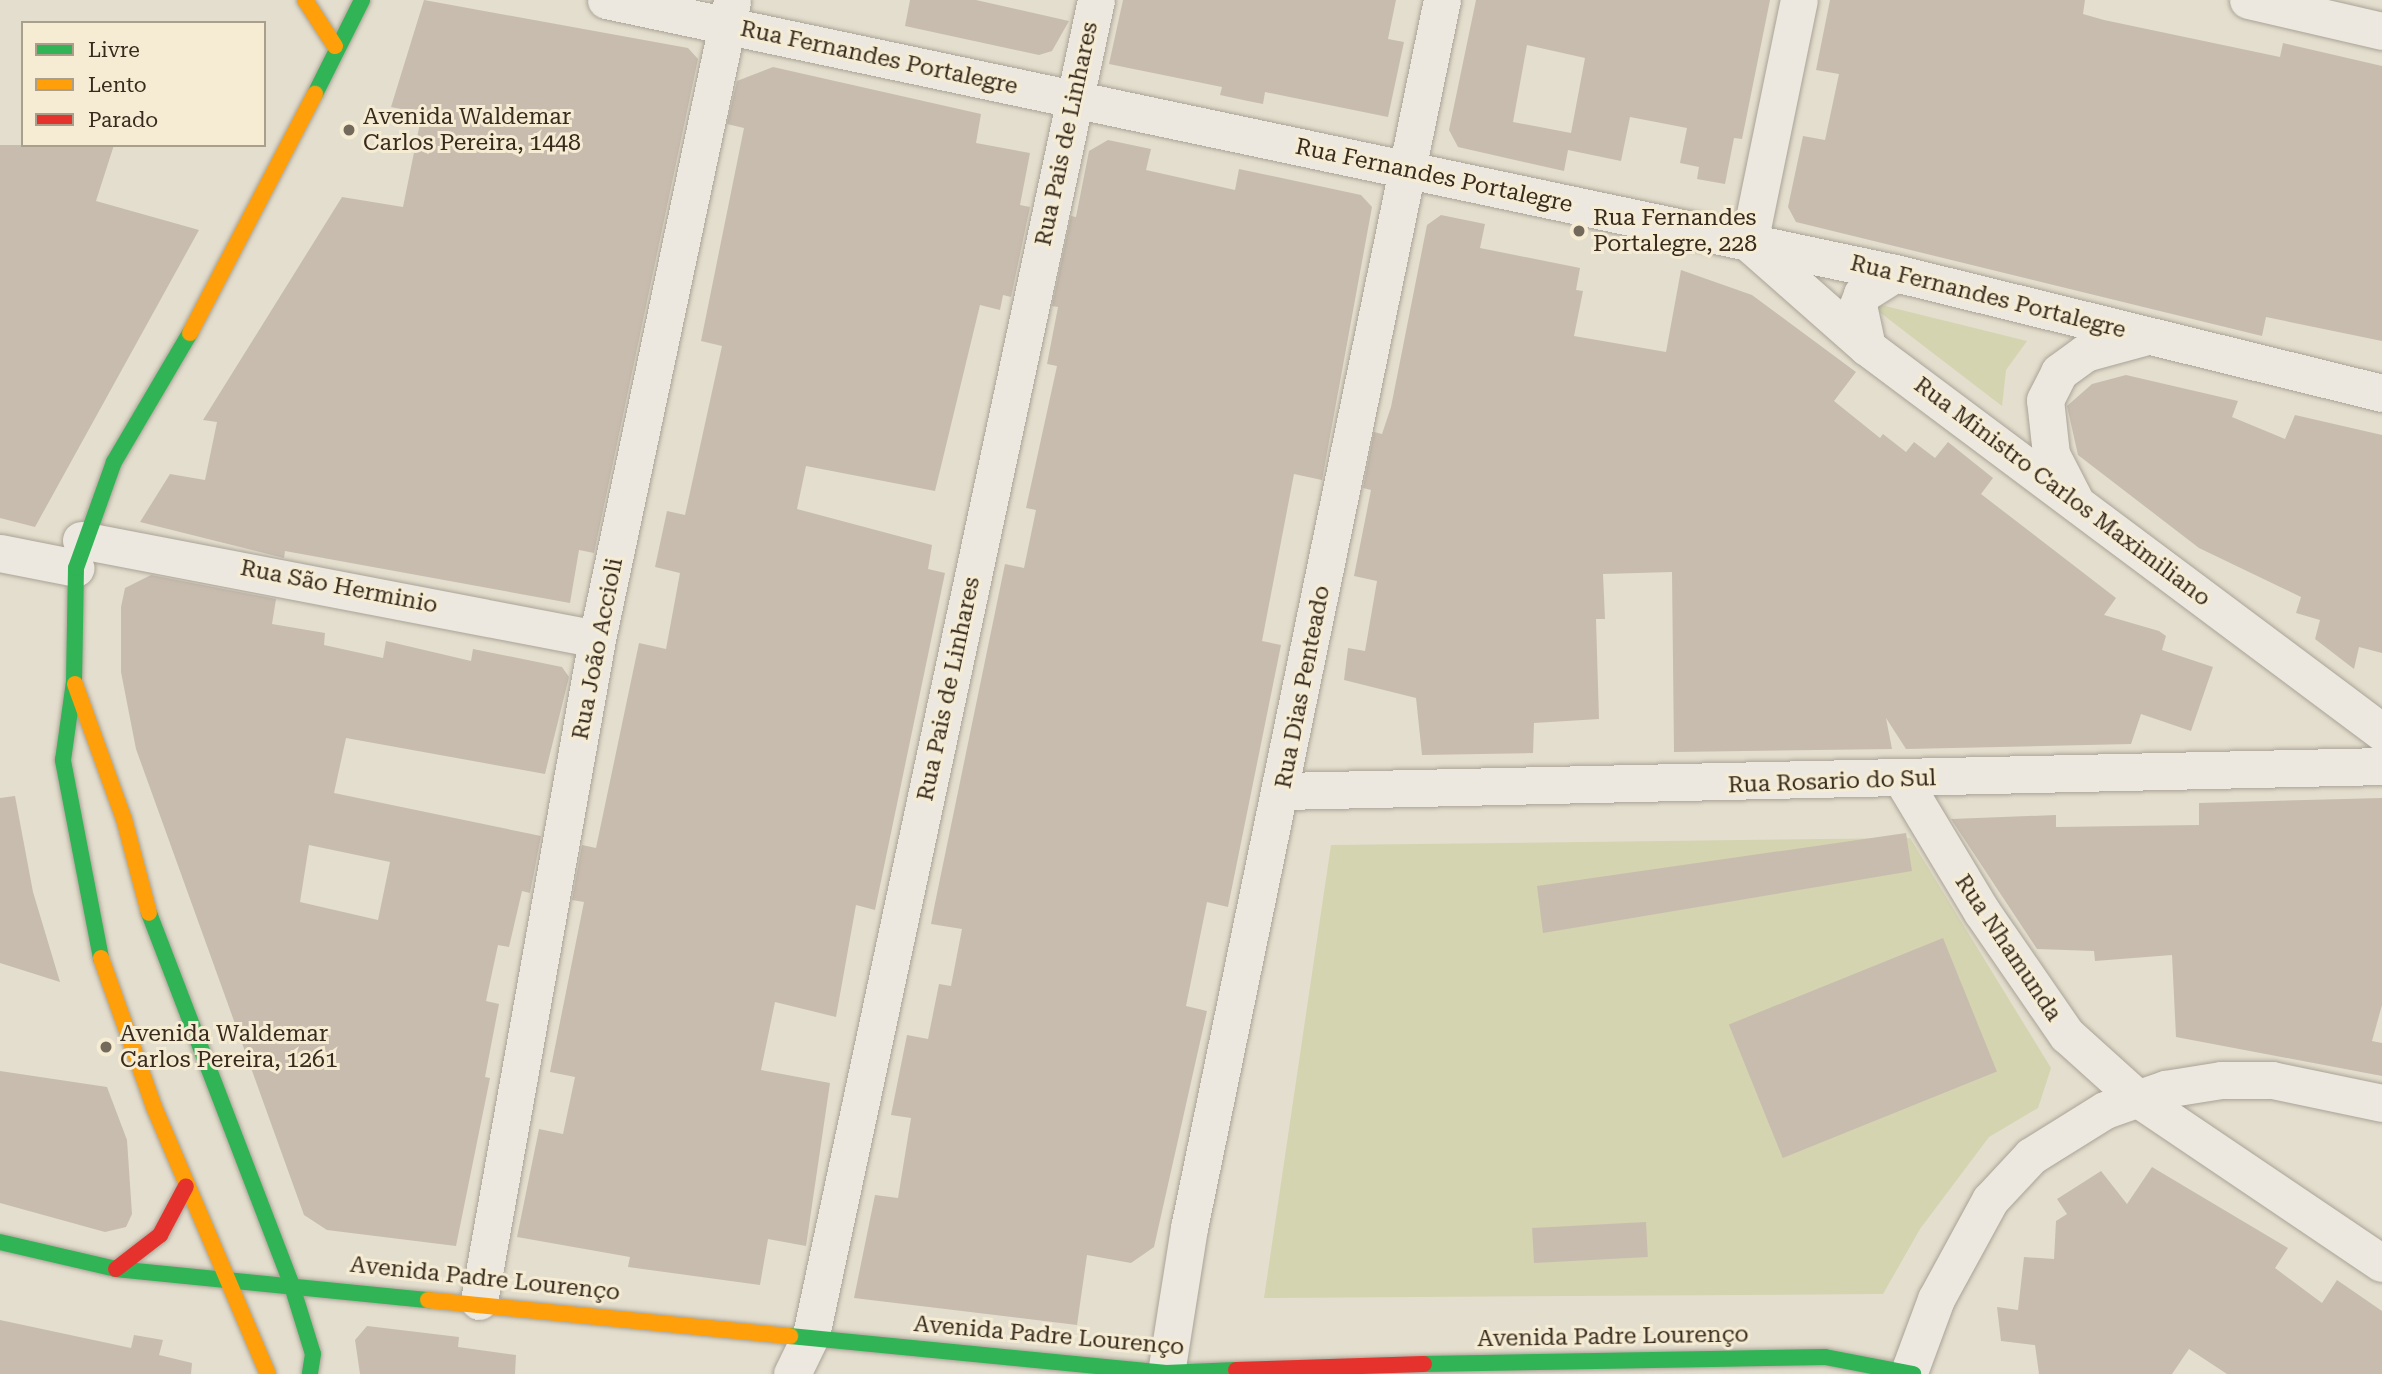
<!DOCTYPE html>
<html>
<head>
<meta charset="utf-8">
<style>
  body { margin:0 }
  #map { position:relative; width:2382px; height:1374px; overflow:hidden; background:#e4dece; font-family:"Roboto Serif",serif }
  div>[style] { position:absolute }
  .green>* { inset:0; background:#d4d4b0 }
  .building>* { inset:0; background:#c8bcaf; transform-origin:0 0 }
  .roads { filter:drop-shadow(0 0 2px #a9a396) drop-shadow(0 0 2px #a9a396) }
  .street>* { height:37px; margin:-18.5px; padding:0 18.5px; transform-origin:18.5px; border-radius:18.5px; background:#ece8df }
  .fast>* { height:16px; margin:-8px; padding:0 8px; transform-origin:8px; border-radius:8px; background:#30b455 }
  .slow>* { height:16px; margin:-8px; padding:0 8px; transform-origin:8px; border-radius:8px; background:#ff9f0a }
  .jam>* { height:16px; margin:-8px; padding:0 8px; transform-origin:8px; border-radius:8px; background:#e5322d }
  .dots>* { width:19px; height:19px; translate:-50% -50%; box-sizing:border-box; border:4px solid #f5ecd3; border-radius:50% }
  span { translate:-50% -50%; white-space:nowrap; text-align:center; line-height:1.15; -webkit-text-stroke:6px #f5ecd3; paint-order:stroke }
  .street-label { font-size:23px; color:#382b1e }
  .poi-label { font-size:23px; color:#382b1e }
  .left { translate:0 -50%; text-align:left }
  .legend { position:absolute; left:21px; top:21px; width:245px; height:126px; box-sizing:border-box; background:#f5ecd3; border:2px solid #a99f8b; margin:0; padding:9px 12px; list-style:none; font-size:21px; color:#382b1e }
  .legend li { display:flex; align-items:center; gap:14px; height:35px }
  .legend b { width:35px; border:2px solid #a99f8b }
</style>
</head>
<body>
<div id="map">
  <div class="green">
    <i style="clip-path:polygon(1865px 301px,2027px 341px,2006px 370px,2002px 406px)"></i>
    <i style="clip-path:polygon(1910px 838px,2051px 1068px,2038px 1108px,1989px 1137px,1920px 1229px,1883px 1294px,1264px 1298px,1331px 845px)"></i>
  </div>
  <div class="building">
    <i style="clip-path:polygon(424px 0,688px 48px,698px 59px,594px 553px,579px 550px,570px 603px,285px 551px,284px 558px,140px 522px,170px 474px,205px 480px,217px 422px,203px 420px,342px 197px,403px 207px,422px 113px,391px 107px)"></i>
    <i style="clip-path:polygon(910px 0,976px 0,1069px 21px,1052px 51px,1039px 55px,905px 26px)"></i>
    <i style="clip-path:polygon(1123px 0,1396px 0,1388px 39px,1404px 42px,1388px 117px,1265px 92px,1263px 104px,1248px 101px,1220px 95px,1222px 87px,1109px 64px)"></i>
    <i style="clip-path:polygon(evenodd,1476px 0,1770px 0,1742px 139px,1734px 138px,1725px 184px,1697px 179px,1699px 167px,1680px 163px,1687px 128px,1630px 117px,1621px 161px,1568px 150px,1564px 171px,1458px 147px,1449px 130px,1476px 0,1527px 45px,1585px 58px,1571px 133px,1513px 122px,1527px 45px)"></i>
    <i style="clip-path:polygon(1830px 0,2085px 0,2083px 14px,2104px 20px,2280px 57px,2283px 43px,2382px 66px,2382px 341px,2266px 317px,2262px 336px,1796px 222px,1788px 207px,1803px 136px,1825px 140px,1839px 74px,1816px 70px)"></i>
    <i style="clip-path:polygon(773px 67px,981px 114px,976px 143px,1030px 153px,1020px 205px,1030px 207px,1011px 297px,1003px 295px,1000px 310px,980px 305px,935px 491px,806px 466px,797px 509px,932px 545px,928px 569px,945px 573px,875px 910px,856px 905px,836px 1017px,775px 1002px,761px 1070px,830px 1083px,806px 1246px,768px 1239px,760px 1285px,628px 1267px,630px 1257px,517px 1237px,539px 1129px,563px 1134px,575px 1077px,550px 1072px,584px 902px,572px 900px,582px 845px,596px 848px,639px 643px,666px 649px,680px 573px,655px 567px,667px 511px,685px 515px,722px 346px,701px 341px,744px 128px,727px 124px,737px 81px)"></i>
    <i style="clip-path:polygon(1108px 140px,1151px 149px,1146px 170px,1235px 190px,1239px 169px,1361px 195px,1372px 207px,1322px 480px,1294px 474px,1262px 641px,1281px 645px,1228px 907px,1207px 902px,1186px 1006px,1207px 1011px,1154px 1247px,1131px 1263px,1087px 1255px,1077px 1325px,854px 1298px,875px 1195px,898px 1198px,911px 1118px,891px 1115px,907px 1035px,928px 1039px,939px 984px,951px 986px,962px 929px,931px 924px,934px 908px,1005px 564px,1024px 568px,1036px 510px,1026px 508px,1057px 366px,1047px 364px,1058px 307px,1052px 306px,1071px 216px,1076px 217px,1089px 151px)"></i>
    <i style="clip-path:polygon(0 145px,114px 145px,96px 201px,199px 230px,35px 527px,0 518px)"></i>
    <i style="clip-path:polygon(1441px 215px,1485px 224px,1480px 248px,1580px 268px,1576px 290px,1583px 291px,1574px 336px,1666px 352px,1681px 270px,1752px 295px,1856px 372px,1834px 401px,1880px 438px,1883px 434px,1906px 452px,1914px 442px,1935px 458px,1948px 442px,1993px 478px,1981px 494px,2116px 598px,2104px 615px,2159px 631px,2166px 636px,2162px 650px,2213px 667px,2191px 731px,2141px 714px,2131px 744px,1906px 749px,1886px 718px,1892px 749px,1674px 752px,1672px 572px,1603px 574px,1605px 619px,1596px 619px,1599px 719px,1534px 723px,1533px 753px,1422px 755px,1416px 698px,1344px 680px,1348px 648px,1365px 651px,1377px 581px,1354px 576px,1371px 490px,1363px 488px,1374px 432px,1382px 434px,1391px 407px,1427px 225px)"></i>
    <i style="clip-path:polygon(2126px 375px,2238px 401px,2232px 417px,2285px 439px,2295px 415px,2382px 435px,2382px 653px,2359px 647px,2354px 669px,2315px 639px,2320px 620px,2296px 613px,2301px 597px,2199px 548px,2078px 455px,2067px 406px,2092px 384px)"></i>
    <i style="clip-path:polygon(evenodd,151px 575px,276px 599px,272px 624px,325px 633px,324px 645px,383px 658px,386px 641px,471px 661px,473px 649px,562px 667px,569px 677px,545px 774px,346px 738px,334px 793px,541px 836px,530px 893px,522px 891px,509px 947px,498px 945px,486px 1001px,499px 1004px,485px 1077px,490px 1078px,456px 1246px,327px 1230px,304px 1215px,136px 749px,121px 672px,121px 607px,125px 588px,151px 575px,309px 845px,390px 862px,378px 920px,300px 902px,309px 845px)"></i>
    <i style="clip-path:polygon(15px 796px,33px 892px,60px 982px,0 963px,0 798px)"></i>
    <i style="clip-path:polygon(2382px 798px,2382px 1005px,2372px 1041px,2382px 1043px,2382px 1076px,2176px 1037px,2172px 955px,2095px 961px,2094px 951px,2037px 949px,1951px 819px,2056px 815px,2056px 827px,2199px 825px,2199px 803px)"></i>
    <i style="clip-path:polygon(1906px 833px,1912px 871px,1543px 933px,1537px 886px)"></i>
    <i style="left:1943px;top:938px;width:144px;height:231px;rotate:68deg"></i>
    <i style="clip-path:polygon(0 1071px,107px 1087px,127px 1140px,132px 1214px,126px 1227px,105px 1232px,0 1203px)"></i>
    <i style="clip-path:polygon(2152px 1167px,2288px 1248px,2275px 1268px,2322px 1303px,2337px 1280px,2382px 1311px,2382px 1374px,2227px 1374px,2189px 1349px,2172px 1374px,2039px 1374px,2035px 1345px,2001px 1341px,1997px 1307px,2018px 1310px,2024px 1257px,2054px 1259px,2056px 1221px,2067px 1214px,2057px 1199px,2101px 1171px,2127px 1204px)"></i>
    <i style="left:1646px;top:1222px;width:35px;height:114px;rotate:87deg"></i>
    <i style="clip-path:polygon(0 1320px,131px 1348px,134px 1335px,163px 1340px,159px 1355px,192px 1363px,191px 1374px,0 1374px)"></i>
    <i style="clip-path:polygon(367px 1326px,459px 1337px,458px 1347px,516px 1355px,515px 1374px,360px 1374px,355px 1340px)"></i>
  </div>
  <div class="roads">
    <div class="street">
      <i style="left:606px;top:0;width:1318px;rotate:11.96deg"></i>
      <i style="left:1895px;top:273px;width:502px;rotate:13.84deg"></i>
      <i style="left:2248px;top:0;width:138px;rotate:13deg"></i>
      <i style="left:1749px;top:243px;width:157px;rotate:41.4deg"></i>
      <i style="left:1867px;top:347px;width:643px;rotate:36.78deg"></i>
      <i style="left:1749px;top:243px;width:248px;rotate:-78.4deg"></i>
      <i style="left:1867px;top:347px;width:43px;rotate:-102.1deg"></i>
      <i style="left:1858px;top:305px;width:12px;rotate:-70deg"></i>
      <i style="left:1862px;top:294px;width:39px;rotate:-32deg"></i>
      <i style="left:2074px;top:499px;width:51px;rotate:-117.1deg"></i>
      <i style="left:2051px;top:454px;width:54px;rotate:-96.3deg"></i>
      <i style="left:2045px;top:400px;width:31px;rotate:-63deg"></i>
      <i style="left:2059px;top:372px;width:32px;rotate:-36deg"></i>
      <i style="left:2085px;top:353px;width:60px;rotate:-15.4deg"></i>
      <i style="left:81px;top:540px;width:525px;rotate:10.86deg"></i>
      <i style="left:0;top:553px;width:77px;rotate:11.2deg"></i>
      <i style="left:1902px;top:779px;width:155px;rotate:59deg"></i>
      <i style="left:1982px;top:912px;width:150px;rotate:55.4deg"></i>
      <i style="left:2067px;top:1035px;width:94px;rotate:42deg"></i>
      <i style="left:2137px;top:1098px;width:295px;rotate:34deg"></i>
      <i style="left:1283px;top:791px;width:1099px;rotate:-1.3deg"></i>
      <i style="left:479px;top:1301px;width:672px;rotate:-79.89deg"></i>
      <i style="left:597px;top:639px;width:652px;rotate:-78.05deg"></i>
      <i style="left:1909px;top:1372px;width:78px;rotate:-69.7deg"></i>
      <i style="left:1936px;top:1299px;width:113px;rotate:-61.4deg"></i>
      <i style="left:1990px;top:1200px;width:60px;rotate:-47deg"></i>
      <i style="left:2031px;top:1156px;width:87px;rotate:-31.9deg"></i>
      <i style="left:2105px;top:1110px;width:64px;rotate:-19.3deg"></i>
      <i style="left:2165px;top:1089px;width:57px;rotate:-9.1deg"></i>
      <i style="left:2221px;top:1080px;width:51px"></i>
      <i style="left:2272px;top:1080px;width:112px;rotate:11.8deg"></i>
      <i style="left:1166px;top:1373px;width:147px;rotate:-81deg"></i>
      <i style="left:1189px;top:1228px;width:1254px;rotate:-78.36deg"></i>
      <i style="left:792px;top:1374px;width:43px;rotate:-64deg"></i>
      <i style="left:811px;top:1335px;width:1365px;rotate:-77.95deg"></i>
    </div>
    <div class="fast">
      <i style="left:315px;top:94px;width:105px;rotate:-63.4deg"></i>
      <i style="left:149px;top:913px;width:396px;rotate:69deg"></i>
      <i style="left:291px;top:1283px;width:74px;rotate:72.8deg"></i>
      <i style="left:313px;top:1354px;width:20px;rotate:99deg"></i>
      <i style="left:101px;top:958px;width:202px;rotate:-100.9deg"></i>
      <i style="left:63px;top:760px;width:79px;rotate:-82deg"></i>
      <i style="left:74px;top:682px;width:114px;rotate:-89deg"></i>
      <i style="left:76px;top:568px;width:113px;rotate:-70.3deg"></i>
      <i style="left:114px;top:462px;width:150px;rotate:-59.5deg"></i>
      <i style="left:0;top:1242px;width:119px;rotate:13.1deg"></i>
      <i style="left:116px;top:1269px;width:314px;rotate:5.7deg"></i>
      <i style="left:790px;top:1336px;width:378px;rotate:5.6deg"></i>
      <i style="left:1166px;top:1373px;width:70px;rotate:-2.5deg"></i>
      <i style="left:1424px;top:1364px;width:401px;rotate:-1deg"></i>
      <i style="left:1825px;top:1357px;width:90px;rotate:10.9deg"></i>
    </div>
    <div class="slow">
      <i style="left:305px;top:0;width:55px;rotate:56.9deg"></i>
      <i style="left:190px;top:333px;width:270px;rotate:-62.4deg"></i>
      <i style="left:75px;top:684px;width:144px;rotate:70.1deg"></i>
      <i style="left:124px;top:819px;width:97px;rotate:75.1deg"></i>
      <i style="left:101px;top:958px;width:158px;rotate:70.4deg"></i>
      <i style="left:154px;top:1107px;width:290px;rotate:66.9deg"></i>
      <i style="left:428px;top:1300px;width:364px;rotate:5.7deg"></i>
    </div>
    <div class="jam">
      <i style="left:116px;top:1269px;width:56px;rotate:-37.7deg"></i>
      <i style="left:160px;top:1235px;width:55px;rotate:-62deg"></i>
      <i style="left:1236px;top:1370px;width:188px;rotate:-1.8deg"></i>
    </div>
  </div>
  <div class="dots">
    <i style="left:349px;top:130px;background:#746a5c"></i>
    <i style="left:1579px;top:231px;background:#746a5c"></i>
    <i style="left:106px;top:1047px;background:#746a5c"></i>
  </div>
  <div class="street-label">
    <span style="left:879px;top:58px;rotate:12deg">Rua Fernandes Portalegre</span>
    <span style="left:1067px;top:134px;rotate:-78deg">Rua Pais de Linhares</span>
    <span style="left:1434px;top:176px;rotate:12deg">Rua Fernandes Portalegre</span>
    <span style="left:1988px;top:297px;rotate:14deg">Rua Fernandes Portalegre</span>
    <span style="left:2062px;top:492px;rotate:37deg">Rua Ministro Carlos Maximiliano</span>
    <span style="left:339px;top:587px;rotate:11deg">Rua São Herminio</span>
    <span style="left:598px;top:649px;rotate:-79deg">Rua João Accioli</span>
    <span style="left:1303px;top:687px;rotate:-79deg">Rua Dias Penteado</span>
    <span style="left:949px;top:689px;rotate:-78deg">Rua Pais de Linhares</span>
    <span style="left:1832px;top:782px;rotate:-2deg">Rua Rosario do Sul</span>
    <span style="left:2008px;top:948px;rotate:56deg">Rua Nhamunda</span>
    <span style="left:485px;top:1279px;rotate:6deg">Avenida Padre Lourenço</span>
    <span style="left:1049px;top:1336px;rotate:5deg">Avenida Padre Lourenço</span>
    <span style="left:1613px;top:1337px;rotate:-1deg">Avenida Padre Lourenço</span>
  </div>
  <div class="poi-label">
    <span class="left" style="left:363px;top:130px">Avenida Waldemar<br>Carlos Pereira, 1448</span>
    <span class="left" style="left:1593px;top:231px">Rua Fernandes<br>Portalegre, 228</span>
    <span class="left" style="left:120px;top:1047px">Avenida Waldemar<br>Carlos Pereira, 1261</span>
  </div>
  <ul class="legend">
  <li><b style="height:9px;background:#30b455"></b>Livre</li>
  <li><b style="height:9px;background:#ff9f0a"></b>Lento</li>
  <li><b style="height:9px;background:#e5322d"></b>Parado</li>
  </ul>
</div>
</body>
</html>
